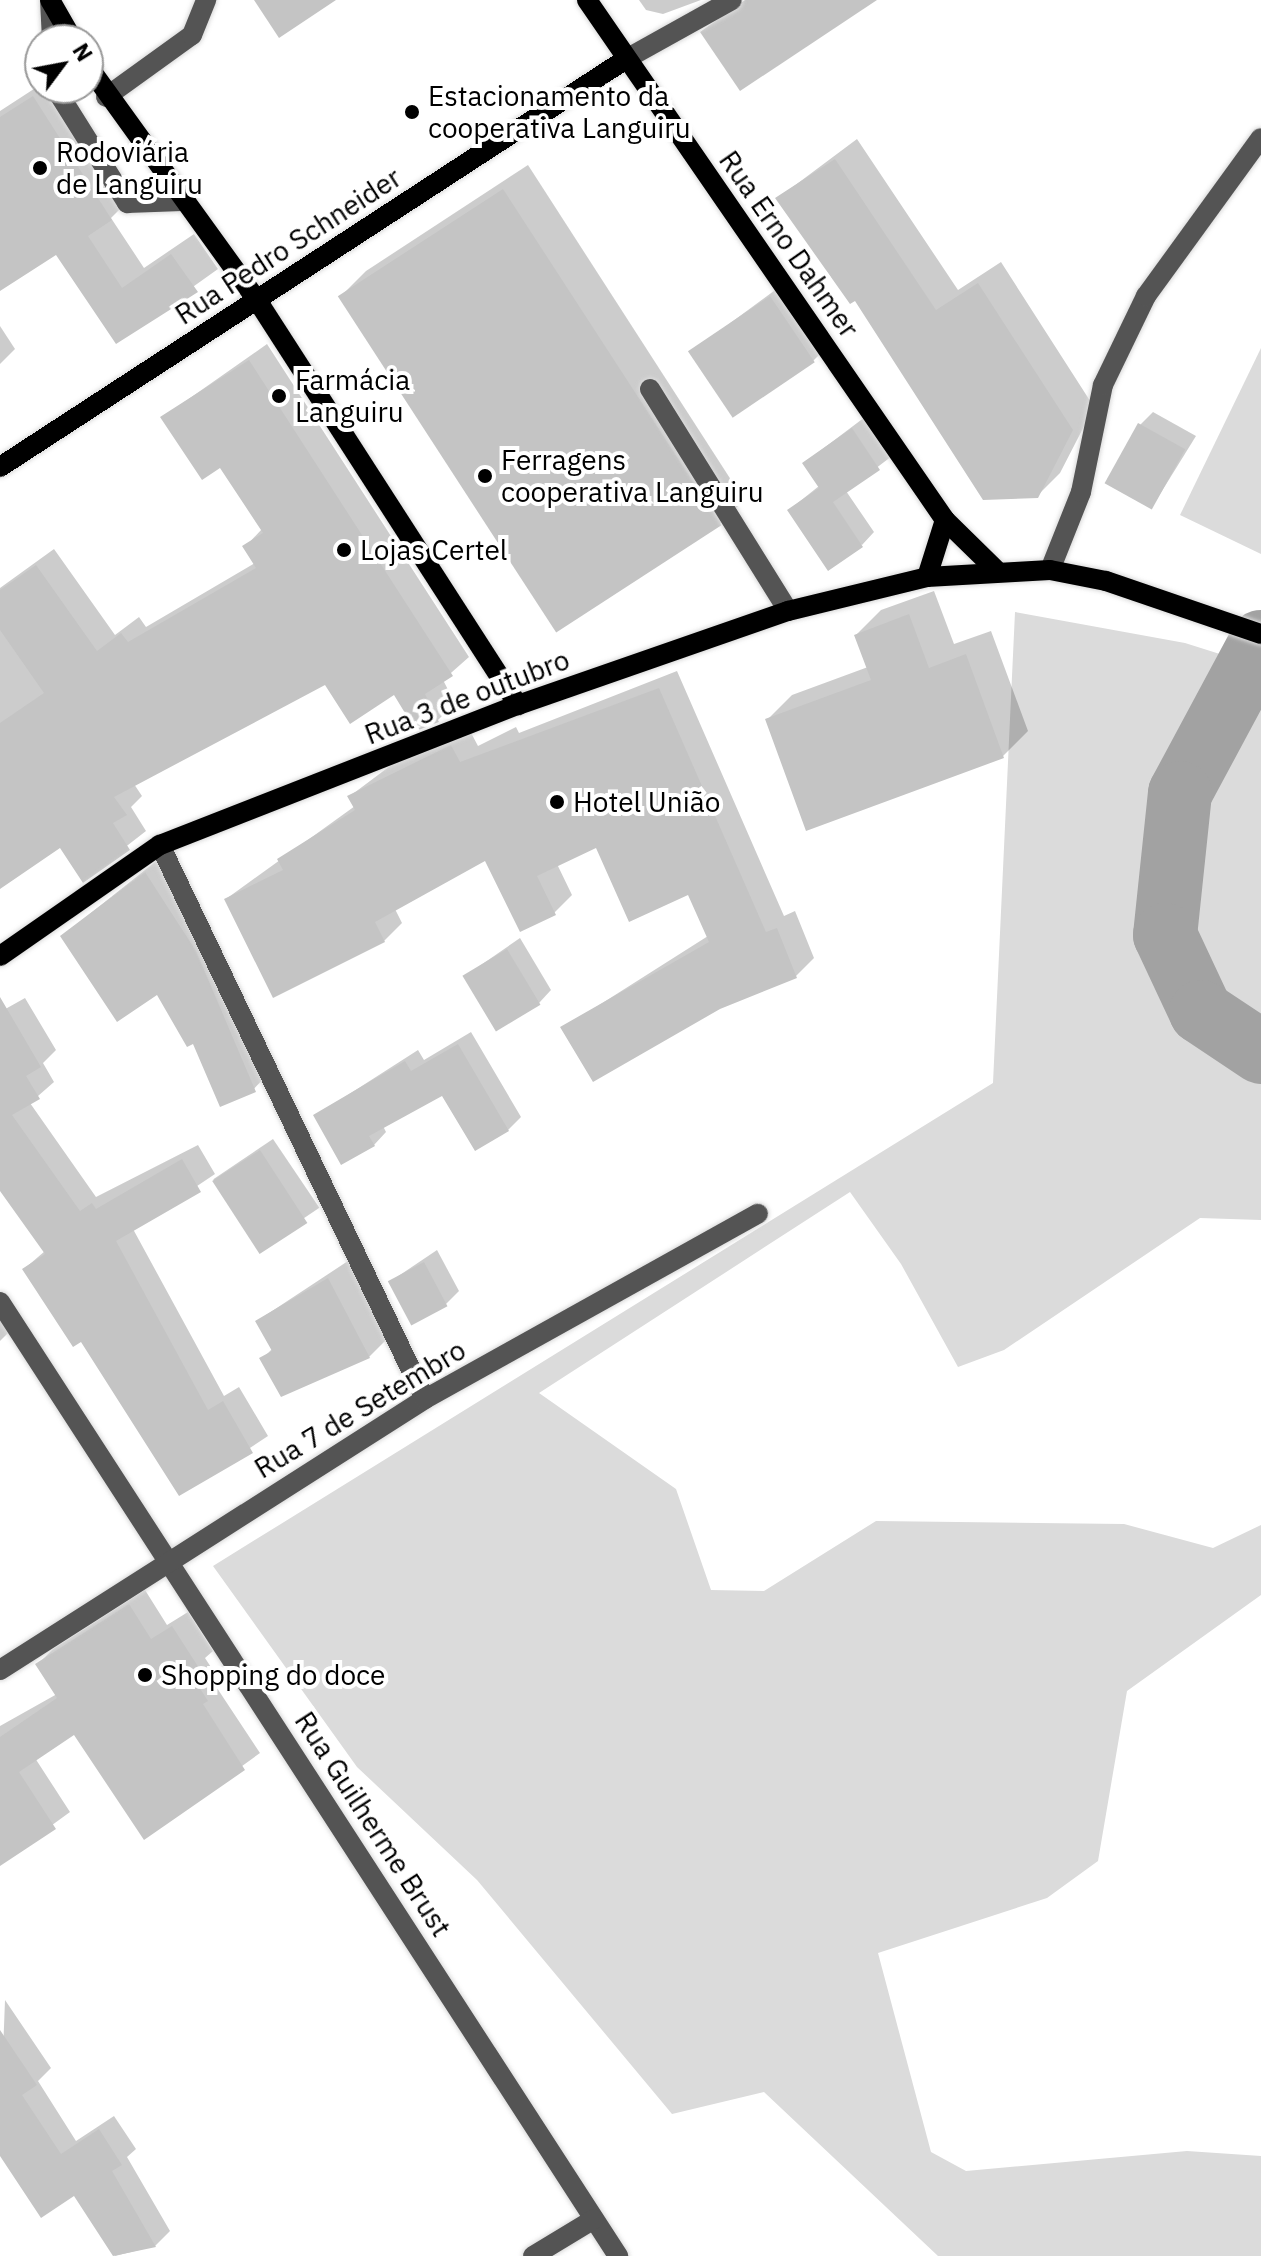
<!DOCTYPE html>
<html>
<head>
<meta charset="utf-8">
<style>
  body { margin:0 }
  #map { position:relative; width:1261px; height:2256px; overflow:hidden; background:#fff; font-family:"IBM Plex Sans",sans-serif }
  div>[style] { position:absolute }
  .green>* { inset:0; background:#dbdbdb }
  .shadow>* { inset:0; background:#0003; transform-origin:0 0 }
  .river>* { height:64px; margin:-32px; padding:0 32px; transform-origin:32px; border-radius:32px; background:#a2a2a2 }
  .building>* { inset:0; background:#c4c4c4; transform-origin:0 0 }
  .roads { filter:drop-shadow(0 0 2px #dbdbdb) drop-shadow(0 0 2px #dbdbdb) }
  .minor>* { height:20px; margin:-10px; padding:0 10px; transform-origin:10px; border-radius:10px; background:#545454 }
  .major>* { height:20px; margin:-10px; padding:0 10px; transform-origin:10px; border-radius:10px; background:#000 }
  .dots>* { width:22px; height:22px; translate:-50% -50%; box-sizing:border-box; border:4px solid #fff; border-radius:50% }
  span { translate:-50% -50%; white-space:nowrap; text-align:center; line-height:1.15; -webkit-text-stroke:8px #fff; paint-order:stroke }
  .poi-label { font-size:28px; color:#000 }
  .left { translate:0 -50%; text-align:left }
  .street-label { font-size:28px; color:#000 }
  .north { position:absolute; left:24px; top:24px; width:80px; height:80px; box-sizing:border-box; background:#fff; border:2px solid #999; border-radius:50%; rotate:58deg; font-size:22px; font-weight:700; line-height:32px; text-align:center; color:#000 }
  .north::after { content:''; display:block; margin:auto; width:28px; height:36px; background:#000; clip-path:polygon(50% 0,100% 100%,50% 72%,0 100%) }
</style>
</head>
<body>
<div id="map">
  <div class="green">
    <i style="clip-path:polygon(1261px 348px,1261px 554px,1180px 515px)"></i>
    <i style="clip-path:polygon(1015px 612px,1185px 643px,1261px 667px,1261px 1220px,1200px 1218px,1004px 1350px,958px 1367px,901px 1264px,850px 1192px,539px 1393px,676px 1489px,711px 1590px,764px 1591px,876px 1521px,1124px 1524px,1213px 1548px,1261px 1525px,1261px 1595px,1127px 1691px,1098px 1861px,1047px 1898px,878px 1953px,931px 2152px,966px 2171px,1187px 2151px,1261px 2156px,1261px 2256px,938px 2256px,764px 2092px,672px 2114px,477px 1880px,357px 1767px,213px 1566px,993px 1083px)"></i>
  </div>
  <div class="shadow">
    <i style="clip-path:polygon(639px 0,701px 0,663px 14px,646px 10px)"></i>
    <i style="clip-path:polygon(40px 85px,63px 88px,132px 197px,111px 218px,144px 268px,194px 234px,218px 269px,117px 341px,57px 252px,0 288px,0 111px)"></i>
    <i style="clip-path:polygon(857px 139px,958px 290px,1001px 262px,1094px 407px,1060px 473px,1037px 496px,856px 298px,778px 198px)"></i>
    <i style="clip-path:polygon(528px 165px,744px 500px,719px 525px,341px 296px,366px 271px)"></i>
    <i style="clip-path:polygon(790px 279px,832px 342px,813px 361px,691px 352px)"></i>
    <i style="clip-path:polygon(0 326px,15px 349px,0 364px)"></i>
    <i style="clip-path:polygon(267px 344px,469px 657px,443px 680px,455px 703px,438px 720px,394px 692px,326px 683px,134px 784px,142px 796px,131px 807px,146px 831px,83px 880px,61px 845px,0 886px,0 588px,54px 549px,115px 635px,139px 617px,146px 627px,255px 563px,245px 547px,262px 529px,220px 466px,163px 417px)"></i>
    <i style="clip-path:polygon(1153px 412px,1196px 436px,1152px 507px,1140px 425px)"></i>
    <i style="clip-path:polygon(865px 417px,892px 456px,846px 491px,874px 532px,862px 545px,789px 510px,819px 486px,804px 463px)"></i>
    <i style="clip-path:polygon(934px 591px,954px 644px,991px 631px,1028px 731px,1003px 756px,767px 720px,792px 695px,868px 667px,856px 635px,881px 610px)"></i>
    <i style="clip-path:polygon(677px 671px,784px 916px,795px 911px,814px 958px,796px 976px,719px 1007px,563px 1028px,708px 936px,689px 892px,597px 845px,557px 864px,572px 895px,554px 913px,486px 858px,395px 909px,402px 923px,384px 941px,226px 899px,355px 806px,350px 796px,406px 754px,469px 729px,478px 746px,516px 727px,519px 733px)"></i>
    <i style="clip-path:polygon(160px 858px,266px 1076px,251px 1092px,194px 1041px,157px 992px,62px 936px)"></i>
    <i style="clip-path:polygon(520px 938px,551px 990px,539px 1003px,465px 976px)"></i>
    <i style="clip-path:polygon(25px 998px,56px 1050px,43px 1063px,54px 1082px,30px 1103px,96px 1197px,198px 1145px,215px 1174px,133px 1229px,224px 1396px,239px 1387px,268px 1436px,180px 1494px,82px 1339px,24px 1269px,45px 1251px,0 1188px,0 1012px)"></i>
    <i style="clip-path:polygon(471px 1032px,521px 1117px,508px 1130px,443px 1093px,383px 1126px,386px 1132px,374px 1145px,315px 1116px,418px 1050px,424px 1060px)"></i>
    <i style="left:273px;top:1139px;width:83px;height:72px;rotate:56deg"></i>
    <i style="clip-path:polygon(437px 1250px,459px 1291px,446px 1304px,391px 1281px)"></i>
    <i style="clip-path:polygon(348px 1261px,388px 1338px,369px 1357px,262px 1359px,273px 1348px,257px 1321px)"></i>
    <i style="clip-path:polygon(0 1314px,10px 1331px,0 1341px)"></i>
    <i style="clip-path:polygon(145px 1590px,167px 1625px,188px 1612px,213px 1651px,205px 1658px,222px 1684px,217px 1688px,260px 1753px,144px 1837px,74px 1732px,35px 1758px,70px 1812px,0 1863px,0 1726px,57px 1694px,38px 1664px,53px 1649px)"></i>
    <i style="clip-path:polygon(5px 2000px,51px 2068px,38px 2081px,76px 2141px,114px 2116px,136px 2149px,127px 2157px,170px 2231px,155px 2246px,115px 2256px,74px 2194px,0 2132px)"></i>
  </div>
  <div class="river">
    <i style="left:1261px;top:642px;width:171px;rotate:118.2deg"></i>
    <i style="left:1180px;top:793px;width:143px;rotate:96deg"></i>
    <i style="left:1165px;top:935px;width:85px;rotate:64.9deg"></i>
    <i style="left:1201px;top:1012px;width:72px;rotate:33.7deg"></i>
  </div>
  <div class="building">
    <i style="clip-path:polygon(254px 0,336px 0,279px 38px)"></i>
    <i style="clip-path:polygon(745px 0,877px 0,740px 91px,700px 32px)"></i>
    <i style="clip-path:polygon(33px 96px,112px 220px,88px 236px,122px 288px,171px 254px,198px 292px,116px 344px,56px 255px,0 291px,0 117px)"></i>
    <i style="clip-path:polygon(835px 159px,936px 310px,978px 283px,1073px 430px,1038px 498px,983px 500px,855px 301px,850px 304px,775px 198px)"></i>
    <i style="left:503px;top:189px;width:401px;height:197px;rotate:57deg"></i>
    <i style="left:770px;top:296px;width:80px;height:99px;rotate:56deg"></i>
    <i style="clip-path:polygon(249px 360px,453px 676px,425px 694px,439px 722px,416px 731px,394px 695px,350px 724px,325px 685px,114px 797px,127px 815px,113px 823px,130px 850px,83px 883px,60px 848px,0 889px,0 723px,44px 693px,0 630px,0 590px,36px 565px,97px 651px,121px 633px,128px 642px,256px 568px,242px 546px,263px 533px,220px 468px,202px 480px,160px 417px)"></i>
    <i style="left:1138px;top:423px;width:54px;height:69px;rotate:29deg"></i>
    <i style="clip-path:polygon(852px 428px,880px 470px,833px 502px,863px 547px,828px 571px,787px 510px,819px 488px,802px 463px)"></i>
    <i style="clip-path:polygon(909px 614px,929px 668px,966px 654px,1004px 758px,806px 831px,765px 719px,871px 680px,854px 635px)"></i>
    <i style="clip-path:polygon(659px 688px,766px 932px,777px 928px,797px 978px,720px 1009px,593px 1082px,560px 1027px,709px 942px,688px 895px,629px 922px,596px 848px,537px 876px,556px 915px,520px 932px,485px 861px,375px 922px,385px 942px,273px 998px,224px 899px,283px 870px,277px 859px,355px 810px,347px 796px,451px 745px,460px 762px)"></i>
    <i style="clip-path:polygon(145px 872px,196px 951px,256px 1092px,220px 1107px,193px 1044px,187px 1047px,157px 995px,117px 1022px,60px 936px)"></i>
    <i style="left:507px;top:949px;width:65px;height:52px;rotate:59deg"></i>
    <i style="clip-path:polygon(0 997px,41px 1067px,26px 1076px,40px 1099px,12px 1115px,80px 1211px,92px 1203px,96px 1209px,182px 1159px,201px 1192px,116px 1241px,208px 1410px,223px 1401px,253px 1453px,179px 1496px,81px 1342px,73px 1347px,22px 1269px,45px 1254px,0 1191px)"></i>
    <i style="clip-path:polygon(458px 1044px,509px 1131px,475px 1151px,442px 1096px,369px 1136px,375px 1146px,341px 1165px,313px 1115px,405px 1061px,411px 1071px)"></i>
    <i style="left:260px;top:1150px;width:87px;height:57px;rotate:57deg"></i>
    <i style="left:424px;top:1262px;width:50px;height:41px;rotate:62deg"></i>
    <i style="clip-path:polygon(328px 1278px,370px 1358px,281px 1397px,259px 1358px,272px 1351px,255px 1321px)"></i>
    <i style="clip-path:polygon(129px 1604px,151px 1639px,172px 1626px,199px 1668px,190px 1673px,208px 1701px,203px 1704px,245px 1770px,144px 1840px,74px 1735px,19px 1772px,56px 1829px,0 1866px,0 1737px,57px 1698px,35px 1664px)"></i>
    <i style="clip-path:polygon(0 2030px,37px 2085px,22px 2095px,61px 2154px,99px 2129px,122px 2165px,112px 2171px,156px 2247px,113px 2256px,74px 2196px,41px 2218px,0 2156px)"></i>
  </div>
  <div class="roads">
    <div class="minor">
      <i style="left:50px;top:0;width:40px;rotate:87.1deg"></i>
      <i style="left:626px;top:59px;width:121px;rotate:-29.1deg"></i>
      <i style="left:55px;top:88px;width:136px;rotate:57.9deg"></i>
      <i style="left:127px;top:203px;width:55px;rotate:-2.1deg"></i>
      <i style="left:106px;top:97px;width:106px;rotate:-35.8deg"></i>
      <i style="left:192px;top:35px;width:38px;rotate:-68deg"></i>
      <i style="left:650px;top:389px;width:261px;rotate:58.1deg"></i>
      <i style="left:1050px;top:570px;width:84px;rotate:-68.3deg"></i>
      <i style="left:1081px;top:492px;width:109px;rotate:-78.4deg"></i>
      <i style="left:1103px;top:385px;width:99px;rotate:-64.2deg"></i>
      <i style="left:1146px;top:296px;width:195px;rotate:-54deg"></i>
      <i style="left:160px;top:845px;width:614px;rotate:64.44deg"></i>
      <i style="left:0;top:1302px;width:1137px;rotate:57.06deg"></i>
      <i style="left:0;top:1670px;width:504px;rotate:-32.52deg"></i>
      <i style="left:425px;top:1399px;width:381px;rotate:-29.1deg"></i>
      <i style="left:533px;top:2256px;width:71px;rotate:-31.2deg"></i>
    </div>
    <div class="major">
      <i style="left:50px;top:0;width:46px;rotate:60.1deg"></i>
      <i style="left:587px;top:0;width:631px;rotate:55.45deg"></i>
      <i style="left:945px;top:520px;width:71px;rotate:44.4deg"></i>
      <i style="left:88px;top:66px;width:289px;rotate:54.2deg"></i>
      <i style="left:257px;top:300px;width:482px;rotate:57.2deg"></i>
      <i style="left:0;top:467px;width:747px;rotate:-33.09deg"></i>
      <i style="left:927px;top:577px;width:123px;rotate:-3.3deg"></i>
      <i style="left:1050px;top:570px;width:57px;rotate:11.1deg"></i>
      <i style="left:1106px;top:581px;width:164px;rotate:18.9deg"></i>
      <i style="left:0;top:956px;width:195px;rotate:-34.8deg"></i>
      <i style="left:160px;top:845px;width:384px;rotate:-21.4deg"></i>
      <i style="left:518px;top:705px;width:286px;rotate:-19.2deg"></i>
      <i style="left:788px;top:611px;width:143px;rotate:-13.7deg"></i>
      <i style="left:927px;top:577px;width:60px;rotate:-72.5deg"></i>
    </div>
  </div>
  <div class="dots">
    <i style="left:412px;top:112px;background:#000"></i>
    <i style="left:40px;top:168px;background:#000"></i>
    <i style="left:279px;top:396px;background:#000"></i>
    <i style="left:485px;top:476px;background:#000"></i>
    <i style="left:344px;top:550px;background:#000"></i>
    <i style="left:557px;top:802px;background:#000"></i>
    <i style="left:145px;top:1675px;background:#000"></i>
  </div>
  <div class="poi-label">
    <span class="left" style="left:428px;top:112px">Estacionamento da<br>cooperativa Languiru</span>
    <span class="left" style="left:56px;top:168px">Rodoviária<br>de Languiru</span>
    <span class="left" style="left:295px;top:396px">Farmácia<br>Languiru</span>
    <span class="left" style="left:501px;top:476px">Ferragens<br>cooperativa Languiru</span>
    <span class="left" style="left:360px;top:550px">Lojas Certel</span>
    <span class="left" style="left:573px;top:802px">Hotel União</span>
    <span class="left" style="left:161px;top:1675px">Shopping do doce</span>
  </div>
  <div class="street-label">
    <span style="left:789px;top:244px;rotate:55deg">Rua Erno Dahmer</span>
    <span style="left:288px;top:246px;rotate:-33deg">Rua Pedro Schneider</span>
    <span style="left:467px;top:697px;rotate:-21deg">Rua 3 de outubro</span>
    <span style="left:360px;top:1409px;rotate:-31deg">Rua 7 de Setembro</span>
    <span style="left:373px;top:1824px;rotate:57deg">Rua Guilherme Brust</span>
  </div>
  <div class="north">N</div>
</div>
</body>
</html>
